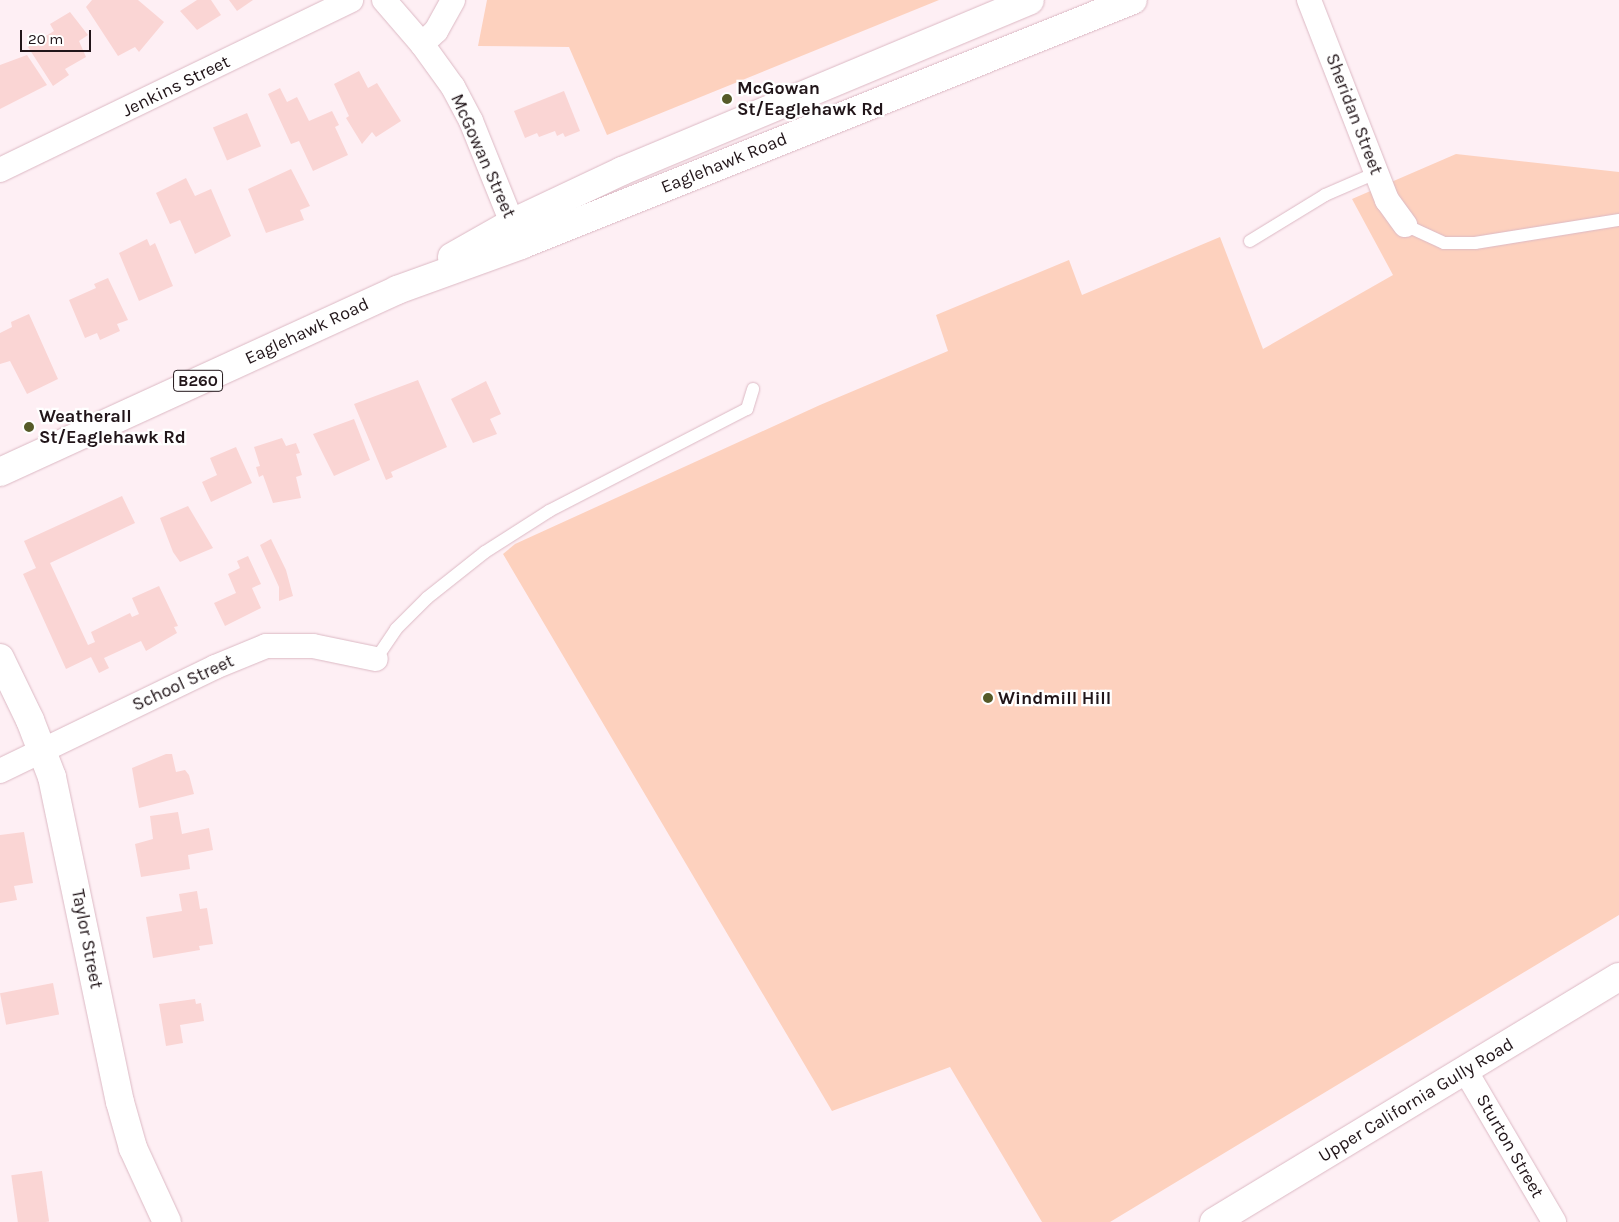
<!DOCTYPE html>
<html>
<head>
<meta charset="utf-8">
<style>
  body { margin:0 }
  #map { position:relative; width:1619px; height:1222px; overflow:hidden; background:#feeff4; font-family:Karla,sans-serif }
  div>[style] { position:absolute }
  .green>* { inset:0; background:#fdd1be }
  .building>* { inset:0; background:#fad5d4; transform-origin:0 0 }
  .roads { filter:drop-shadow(0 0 1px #dcb9c4) drop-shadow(0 0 1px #dcb9c4) }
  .lane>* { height:12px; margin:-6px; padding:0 6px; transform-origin:6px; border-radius:6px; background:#fff }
  .street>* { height:24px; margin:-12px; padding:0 12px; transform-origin:12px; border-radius:12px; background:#fff }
  .secondary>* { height:28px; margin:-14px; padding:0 14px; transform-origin:14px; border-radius:14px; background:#fff }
  .primary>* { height:28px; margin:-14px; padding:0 14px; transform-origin:14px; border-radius:14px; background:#fff }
  .dots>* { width:14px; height:14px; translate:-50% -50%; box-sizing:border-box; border:2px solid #fff; border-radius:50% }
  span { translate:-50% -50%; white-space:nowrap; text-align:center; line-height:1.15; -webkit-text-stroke:4.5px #fff; paint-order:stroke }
  .shield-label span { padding:1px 4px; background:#fff; border:1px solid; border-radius:4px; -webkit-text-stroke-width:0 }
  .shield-label { font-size:16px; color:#211519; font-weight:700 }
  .street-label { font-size:18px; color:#211519 }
  .poi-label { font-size:18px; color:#211519; font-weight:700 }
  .left { translate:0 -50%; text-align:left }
  .scale { position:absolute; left:20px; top:30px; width:71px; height:22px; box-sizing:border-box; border:2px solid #211519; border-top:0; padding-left:6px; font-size:15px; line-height:18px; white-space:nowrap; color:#211519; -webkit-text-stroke:4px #fff; paint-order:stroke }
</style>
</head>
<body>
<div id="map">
  <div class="green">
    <i style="clip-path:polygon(487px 0,939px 0,607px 135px,569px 47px,478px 46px)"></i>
    <i style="clip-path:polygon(1456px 154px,1619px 172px,1619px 915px,1110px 1222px,1042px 1222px,950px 1067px,832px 1111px,503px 554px,515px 544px,820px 405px,948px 351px,936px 315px,1069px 260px,1082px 295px,1220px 237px,1263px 349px,1393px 275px,1352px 199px)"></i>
  </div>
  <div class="building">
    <i style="clip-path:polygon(92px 0,138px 0,164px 22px,139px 52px,135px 47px,118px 56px,86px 7px)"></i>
    <i style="clip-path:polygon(197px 0,211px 0,221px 15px,197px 30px,180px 11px)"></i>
    <i style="clip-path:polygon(229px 0,253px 0,237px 11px)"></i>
    <i style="clip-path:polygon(70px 12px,88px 35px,79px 41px,86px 57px,65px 69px,69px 75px,53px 86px,28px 47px,54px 31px,50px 24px)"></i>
    <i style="clip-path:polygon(27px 55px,47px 85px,0 109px,0 65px)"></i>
    <i style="clip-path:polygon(359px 71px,368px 88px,377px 83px,401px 121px,376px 137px,372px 132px,362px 144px,346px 118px,349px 116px,334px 84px)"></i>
    <i style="clip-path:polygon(280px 88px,287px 102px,297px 97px,309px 121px,332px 111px,339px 125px,335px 127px,348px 155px,313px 171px,299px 141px,291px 144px,268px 94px)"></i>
    <i style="clip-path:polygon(564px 91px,580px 131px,565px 137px,563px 133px,557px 136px,555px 131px,539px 137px,537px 133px,525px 138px,514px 111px)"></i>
    <i style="left:247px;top:113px;width:36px;height:37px;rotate:67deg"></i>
    <i style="clip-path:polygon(291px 169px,310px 206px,300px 210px,304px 220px,266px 233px,248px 189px)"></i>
    <i style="clip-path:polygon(186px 178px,195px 196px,211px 189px,231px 236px,195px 254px,180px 220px,170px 224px,156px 193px)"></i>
    <i style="clip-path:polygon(147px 239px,150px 246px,155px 243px,173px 286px,139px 301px,119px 253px)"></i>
    <i style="clip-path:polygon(108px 278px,128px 320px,117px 324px,120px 331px,100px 340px,97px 333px,85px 338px,69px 300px,96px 288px,94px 284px)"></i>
    <i style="clip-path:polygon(29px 314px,58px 379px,27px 394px,10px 361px,0 364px,0 333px,12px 327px,11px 322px)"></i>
    <i style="clip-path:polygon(418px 380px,447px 447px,391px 472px,393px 477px,386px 480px,354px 404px)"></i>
    <i style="clip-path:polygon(486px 381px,501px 414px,490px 419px,497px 434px,473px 443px,451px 399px)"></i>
    <i style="clip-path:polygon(354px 419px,370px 460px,334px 476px,313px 434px)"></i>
    <i style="clip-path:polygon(282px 438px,286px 446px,296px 443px,300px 453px,296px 454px,302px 475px,296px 477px,301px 498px,273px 503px,263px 475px,259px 477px,256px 467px,260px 466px,254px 447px)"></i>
    <i style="clip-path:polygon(236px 447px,252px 483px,211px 502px,202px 482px,217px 475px,210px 458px)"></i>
    <i style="clip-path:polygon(122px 496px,135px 523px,50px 563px,88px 645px,95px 642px,91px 632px,130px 613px,132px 617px,139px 614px,132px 598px,159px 586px,178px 626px,174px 627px,177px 633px,146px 651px,141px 641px,104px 658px,109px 668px,99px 673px,91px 657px,66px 669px,23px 574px,36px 568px,24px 541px)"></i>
    <i style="clip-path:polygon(188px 506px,213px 548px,180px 562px,173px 552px,160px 518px)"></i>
    <i style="clip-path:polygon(271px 539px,286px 570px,293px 596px,279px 601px,279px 587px,260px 545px)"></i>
    <i style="clip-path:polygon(248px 556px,261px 584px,252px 588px,261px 608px,225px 626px,214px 603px,236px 593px,228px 574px,240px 568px,237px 561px)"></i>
    <i style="clip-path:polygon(166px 754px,172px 754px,176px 772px,185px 770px,189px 775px,194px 794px,139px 808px,132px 768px)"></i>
    <i style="clip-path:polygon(178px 812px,182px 834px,209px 828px,213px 850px,188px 855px,190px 869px,141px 877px,135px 844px,153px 839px,150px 816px)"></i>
    <i style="clip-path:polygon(24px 832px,33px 883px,14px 886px,17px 900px,0 903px,0 835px)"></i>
    <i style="clip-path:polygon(197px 891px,200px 909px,207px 908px,213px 944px,199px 946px,200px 950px,153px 958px,146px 917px,182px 911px,179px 894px)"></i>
    <i style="left:53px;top:983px;width:32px;height:54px;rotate:79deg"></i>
    <i style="clip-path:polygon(195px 999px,196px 1004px,201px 1003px,204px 1021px,180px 1025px,183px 1043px,166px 1046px,159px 1004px)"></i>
    <i style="left:42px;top:1171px;width:51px;height:31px;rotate:82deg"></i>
  </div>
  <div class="roads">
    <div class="lane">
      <i style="left:1405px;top:225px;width:43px;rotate:24.8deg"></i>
      <i style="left:1444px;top:243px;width:31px"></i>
      <i style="left:1475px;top:243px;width:146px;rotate:-9.1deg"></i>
      <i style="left:1250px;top:241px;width:88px;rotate:-31.5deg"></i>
      <i style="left:1325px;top:195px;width:56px;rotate:-23.3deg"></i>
      <i style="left:376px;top:659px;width:36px;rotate:-56deg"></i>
      <i style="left:396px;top:629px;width:44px;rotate:-45deg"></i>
      <i style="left:427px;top:598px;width:74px;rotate:-38.4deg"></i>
      <i style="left:485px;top:552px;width:76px;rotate:-32.6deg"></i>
      <i style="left:549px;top:511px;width:223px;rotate:-27.3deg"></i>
      <i style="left:747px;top:409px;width:21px;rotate:-73deg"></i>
    </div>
    <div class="street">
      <i style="left:384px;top:0;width:58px;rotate:49.2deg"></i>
      <i style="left:422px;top:44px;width:53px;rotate:54.2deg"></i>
      <i style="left:453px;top:87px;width:38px;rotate:62deg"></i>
      <i style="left:471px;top:121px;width:110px;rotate:68.1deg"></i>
      <i style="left:1309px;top:0;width:215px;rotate:68.7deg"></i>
      <i style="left:1387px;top:200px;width:31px;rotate:54deg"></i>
      <i style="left:422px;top:44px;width:19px;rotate:-43deg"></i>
      <i style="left:436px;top:31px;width:35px;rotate:-61deg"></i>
      <i style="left:0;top:170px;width:390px;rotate:-25.8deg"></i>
      <i style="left:0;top:771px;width:239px;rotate:-25.8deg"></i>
      <i style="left:215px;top:667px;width:55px;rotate:-22.4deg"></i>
      <i style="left:266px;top:646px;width:47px"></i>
      <i style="left:313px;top:646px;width:64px;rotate:11.7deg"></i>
      <i style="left:1465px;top:1070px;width:176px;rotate:59.6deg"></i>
    </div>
    <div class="secondary">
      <i style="left:0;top:658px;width:69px;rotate:64.2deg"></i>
      <i style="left:30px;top:720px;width:61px;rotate:68.9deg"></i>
      <i style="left:52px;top:777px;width:332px;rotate:78.2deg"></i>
      <i style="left:120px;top:1102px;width:48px;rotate:74.2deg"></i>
      <i style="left:133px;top:1148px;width:81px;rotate:65.3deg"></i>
      <i style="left:1214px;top:1222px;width:473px;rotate:-31.2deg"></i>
    </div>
    <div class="primary">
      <i style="left:452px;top:257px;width:69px;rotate:-29.5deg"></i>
      <i style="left:512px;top:223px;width:122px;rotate:-25.3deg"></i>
      <i style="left:622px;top:171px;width:442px;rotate:-22.7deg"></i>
      <i style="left:0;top:472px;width:437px;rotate:-24.6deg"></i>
      <i style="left:397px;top:290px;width:132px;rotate:-19.9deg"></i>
      <i style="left:521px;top:245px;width:659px;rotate:-21.82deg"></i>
    </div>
  </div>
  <div class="dots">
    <i style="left:727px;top:99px;background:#565a28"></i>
    <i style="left:29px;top:427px;background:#565a28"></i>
    <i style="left:988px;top:698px;background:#565a28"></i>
  </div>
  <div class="shield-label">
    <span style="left:198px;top:381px">B260</span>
  </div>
  <div class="street-label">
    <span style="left:176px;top:86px;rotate:-26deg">Jenkins Street</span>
    <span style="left:1354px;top:114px;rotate:69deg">Sheridan Street</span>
    <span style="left:483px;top:156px;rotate:66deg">McGowan Street</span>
    <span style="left:724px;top:163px;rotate:-22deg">Eaglehawk Road</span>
    <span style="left:307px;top:331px;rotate:-25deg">Eaglehawk Road</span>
    <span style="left:183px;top:683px;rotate:-25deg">School Street</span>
    <span style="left:87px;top:939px;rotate:79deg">Taylor Street</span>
    <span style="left:1416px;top:1100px;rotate:-31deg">Upper California Gully Road</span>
    <span style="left:1510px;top:1146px;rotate:60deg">Sturton Street</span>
  </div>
  <div class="poi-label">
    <span class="left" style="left:737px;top:99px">McGowan<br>St/Eaglehawk Rd</span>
    <span class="left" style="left:39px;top:427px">Weatherall<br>St/Eaglehawk Rd</span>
    <span class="left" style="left:998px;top:698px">Windmill Hill</span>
  </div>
  <div class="scale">20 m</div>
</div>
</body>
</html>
